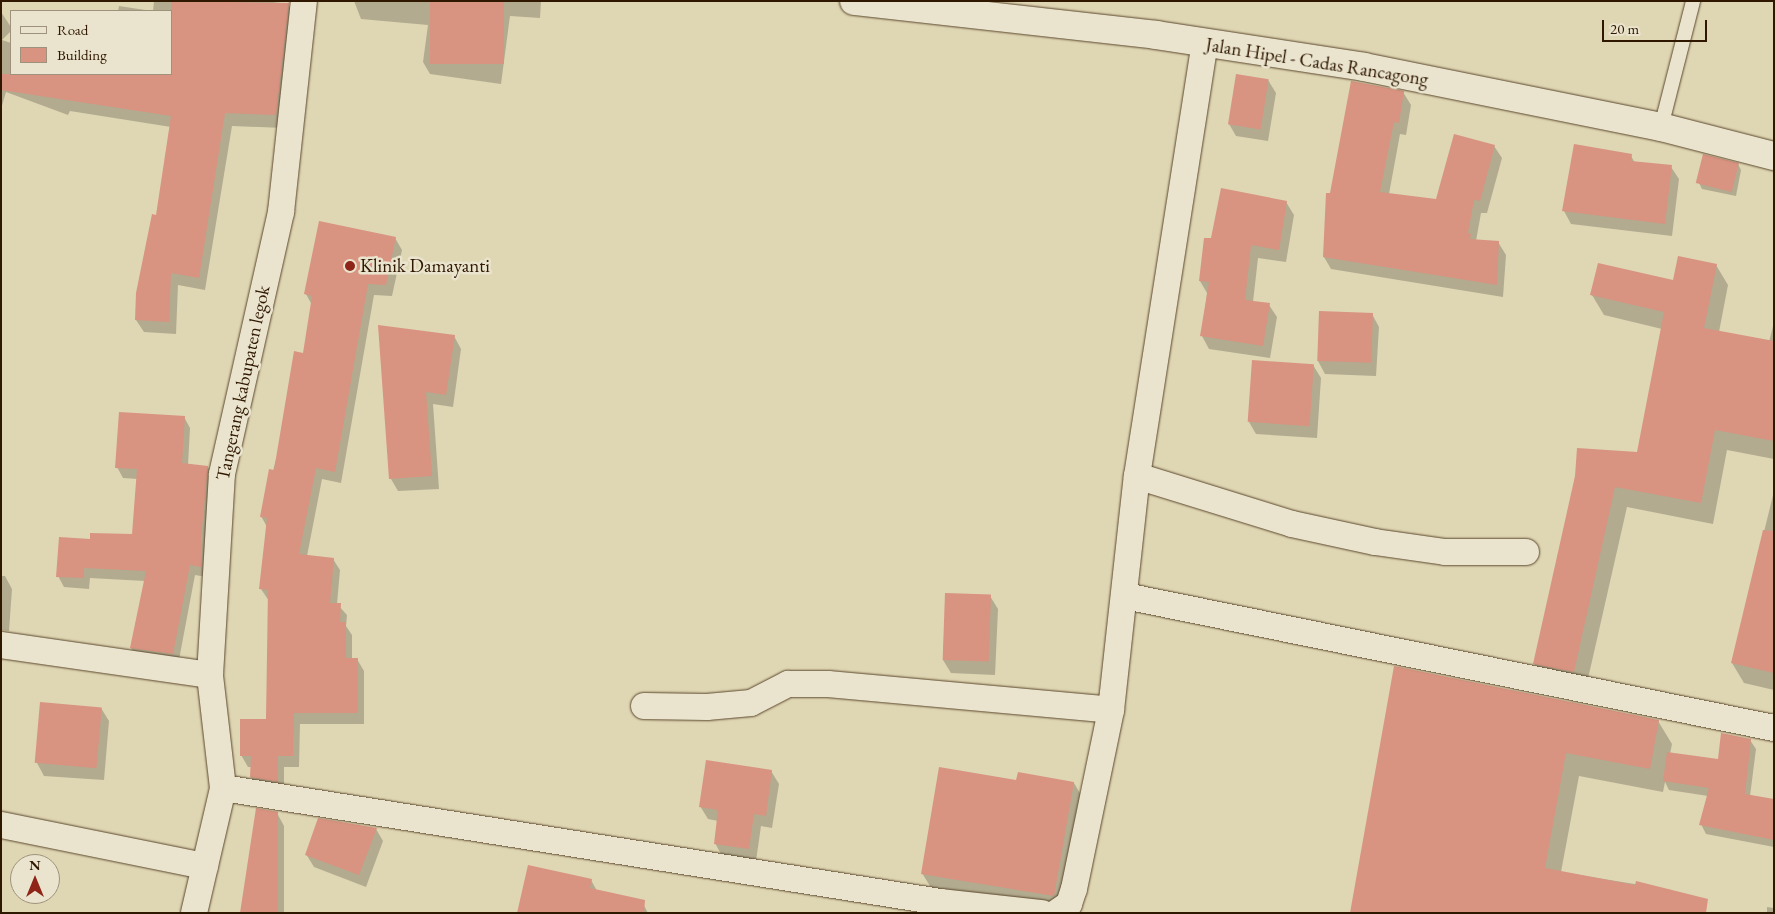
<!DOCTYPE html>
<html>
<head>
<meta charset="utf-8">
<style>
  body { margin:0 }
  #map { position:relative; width:1775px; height:914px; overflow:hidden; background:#dfd6b3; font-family:"EB Garamond",serif }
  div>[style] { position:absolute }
  .shadow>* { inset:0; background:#0003 }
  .building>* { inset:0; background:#d89381; transform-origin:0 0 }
  .roads { filter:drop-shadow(0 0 1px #5b472d) drop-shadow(0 0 1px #5b472d) }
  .lane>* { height:14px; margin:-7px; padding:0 7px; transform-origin:7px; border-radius:7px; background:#eae4ce }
  .street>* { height:26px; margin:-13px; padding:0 13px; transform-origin:13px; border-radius:13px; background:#eae4ce }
  .secondary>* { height:28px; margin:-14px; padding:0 14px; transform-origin:14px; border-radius:14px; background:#eae4ce }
  .dots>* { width:14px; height:14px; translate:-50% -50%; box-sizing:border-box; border:2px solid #eae4ce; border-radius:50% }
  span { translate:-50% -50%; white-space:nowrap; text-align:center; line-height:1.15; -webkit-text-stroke:5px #eae4ce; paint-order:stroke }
  .street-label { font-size:19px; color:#2f1700 }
  .poi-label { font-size:19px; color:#2f1700 }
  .left { translate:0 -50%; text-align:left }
  .frame { position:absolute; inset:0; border:2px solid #2f1700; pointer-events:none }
  .legend { position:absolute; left:10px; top:10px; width:162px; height:65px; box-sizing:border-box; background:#eae4ce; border:1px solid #9f927c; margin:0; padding:6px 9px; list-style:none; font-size:15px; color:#2f1700 }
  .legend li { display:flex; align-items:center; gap:10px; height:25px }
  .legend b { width:25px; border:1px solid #9f927c }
  .north { position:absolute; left:10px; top:854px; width:50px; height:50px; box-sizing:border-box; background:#eae4ce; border:1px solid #9f927c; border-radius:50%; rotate:0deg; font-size:14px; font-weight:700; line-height:20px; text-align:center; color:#2f1700 }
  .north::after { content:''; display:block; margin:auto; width:18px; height:22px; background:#8f2418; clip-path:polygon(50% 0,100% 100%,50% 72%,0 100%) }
  .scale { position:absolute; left:1602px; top:20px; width:105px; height:22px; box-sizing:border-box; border:2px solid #2f1700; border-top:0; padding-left:6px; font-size:15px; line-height:18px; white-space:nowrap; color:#2f1700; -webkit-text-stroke:4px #eae4ce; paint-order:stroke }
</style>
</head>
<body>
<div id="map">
  <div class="shadow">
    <i style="clip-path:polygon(154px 1px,265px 1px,288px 4px,295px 17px,283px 128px,232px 126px,205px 290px,178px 285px,176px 334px,144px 332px,136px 320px,157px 217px,171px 127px,70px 111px,68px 115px,6px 92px,1px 109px,1px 12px,11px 27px,11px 31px,2px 40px,11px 43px,11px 74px,171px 74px,171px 11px,153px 11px)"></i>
    <i style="clip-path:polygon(354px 1px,541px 1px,540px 18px,510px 16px,501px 84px,430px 74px,423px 62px,428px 25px,361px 19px)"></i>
    <i style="clip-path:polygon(119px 6px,152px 11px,118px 11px)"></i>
    <i style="clip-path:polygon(1268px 80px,1276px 93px,1268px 141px,1236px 136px,1229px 124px)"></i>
    <i style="clip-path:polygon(1403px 92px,1411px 105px,1406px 135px,1400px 134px,1389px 194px,1437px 201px,1494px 146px,1502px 158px,1487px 213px,1481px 213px,1476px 241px,1498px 242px,1506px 255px,1503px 297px,1331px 269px,1324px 257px,1331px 195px)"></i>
    <i style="clip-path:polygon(1631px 156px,1635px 163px,1671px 167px,1679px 179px,1672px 236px,1571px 224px,1564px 211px)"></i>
    <i style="clip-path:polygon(1738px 164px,1741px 170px,1736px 196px,1702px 189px,1699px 183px)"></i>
    <i style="clip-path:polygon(1286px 202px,1294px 215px,1286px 262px,1258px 258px,1253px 302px,1269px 305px,1277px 317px,1270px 358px,1209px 349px,1202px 336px,1207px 293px,1200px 281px,1212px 240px)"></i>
    <i style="clip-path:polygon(395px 238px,402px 250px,392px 296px,374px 295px,341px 483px,322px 479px,307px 556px,333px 559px,340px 570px,337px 604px,347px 615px,346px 626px,352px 635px,352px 659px,357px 659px,364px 671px,364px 724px,300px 724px,299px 767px,284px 767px,284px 791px,258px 788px,251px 777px,252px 767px,248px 767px,241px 755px,267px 720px,269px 601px,261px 589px,267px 527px,261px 516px,304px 354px,312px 305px,306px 294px)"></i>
    <i style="clip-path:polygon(1716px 265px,1728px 285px,1719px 332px,1769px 342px,1774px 322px,1774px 459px,1727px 450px,1713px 524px,1627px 507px,1585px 692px,1546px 684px,1534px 663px,1576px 476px,1638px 453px,1662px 329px,1604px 315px,1592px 295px,1674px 282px)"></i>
    <i style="clip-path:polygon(1372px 314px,1379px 327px,1376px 376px,1325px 374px,1318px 361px)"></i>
    <i style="clip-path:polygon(380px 326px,454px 336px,461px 349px,453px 407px,433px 404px,439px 489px,398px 491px,391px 479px)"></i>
    <i style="clip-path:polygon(1313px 365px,1321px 378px,1317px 438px,1256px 434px,1249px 422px)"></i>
    <i style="clip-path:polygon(184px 417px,190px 428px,188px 465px,208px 467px,214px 478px,207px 577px,195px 575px,178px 665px,138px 659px,131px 648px,145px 581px,90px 578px,89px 589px,64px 587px,58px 576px,91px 541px,133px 536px,138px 479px,123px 478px,117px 467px)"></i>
    <i style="clip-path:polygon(1774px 491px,1774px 690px,1744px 683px,1732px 663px)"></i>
    <i style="clip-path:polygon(1px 576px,5px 576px,12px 589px,9px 631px,1px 630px)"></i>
    <i style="clip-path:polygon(946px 594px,990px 596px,998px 609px,995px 675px,951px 673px,943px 660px)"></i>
    <i style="clip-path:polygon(1395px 667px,1658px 721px,1672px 744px,1670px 754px,1719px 761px,1750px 740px,1756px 749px,1750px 796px,1774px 800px,1774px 847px,1706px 834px,1701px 824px,1708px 796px,1669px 790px,1665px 782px,1663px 792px,1579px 776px,1561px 872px,1671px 890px,1351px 913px)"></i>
    <i style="clip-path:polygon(101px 708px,109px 721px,104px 780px,44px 776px,37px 763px)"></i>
    <i style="clip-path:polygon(771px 771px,779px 784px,772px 828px,761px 826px,756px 861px,722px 856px,715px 843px,718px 821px,708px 819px,700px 806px)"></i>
    <i style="clip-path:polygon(1017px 781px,1074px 783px,1084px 800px,1064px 913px,933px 891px,922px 873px)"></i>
    <i style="clip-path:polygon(277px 813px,284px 826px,284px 913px,241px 913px)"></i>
    <i style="clip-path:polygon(376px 829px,383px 841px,366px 887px,314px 867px,306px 854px)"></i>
    <i style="clip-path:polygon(591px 880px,597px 891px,641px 900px,648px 913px,518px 913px)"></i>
    <i style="clip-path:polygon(1767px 907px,1774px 908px,1774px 913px,1767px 913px)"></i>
  </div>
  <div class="building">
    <i style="clip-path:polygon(171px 1px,289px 3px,276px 115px,225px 113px,199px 278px,171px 273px,169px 322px,135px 320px,136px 293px,152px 214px,156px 215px,171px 116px,1px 90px,2px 74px,171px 74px)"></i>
    <i style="left:430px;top:1px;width:74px;height:63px"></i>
    <i style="left:1236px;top:74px;width:33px;height:51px;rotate:9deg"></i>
    <i style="clip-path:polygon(1351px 81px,1404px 91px,1399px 123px,1394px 122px,1380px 192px,1436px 199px,1454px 134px,1495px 145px,1480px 201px,1474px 200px,1468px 233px,1471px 234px,1470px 239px,1499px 241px,1497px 285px,1323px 257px,1326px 193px,1330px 193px)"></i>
    <i style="clip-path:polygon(1574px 144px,1632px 154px,1631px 161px,1672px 165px,1665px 224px,1562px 211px)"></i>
    <i style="left:1703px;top:154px;width:37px;height:30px;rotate:14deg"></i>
    <i style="clip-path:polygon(1221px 188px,1287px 201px,1279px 250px,1251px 245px,1245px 300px,1270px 303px,1263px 346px,1200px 336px,1209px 282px,1199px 281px,1204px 238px,1211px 238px)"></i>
    <i style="clip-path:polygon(319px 221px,396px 237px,386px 285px,368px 284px,335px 472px,316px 468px,299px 554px,334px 558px,330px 603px,341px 603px,340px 622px,346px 622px,346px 658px,358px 658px,358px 713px,294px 713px,293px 756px,278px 756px,278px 782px,250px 777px,251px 756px,240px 756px,240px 719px,266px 719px,268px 590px,259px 589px,267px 518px,260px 517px,269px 469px,274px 470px,294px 351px,303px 353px,312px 296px,304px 294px)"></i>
    <i style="clip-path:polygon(1678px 256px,1717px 264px,1704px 328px,1774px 341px,1774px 441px,1715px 430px,1701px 503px,1615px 487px,1574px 672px,1533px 664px,1575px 476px,1577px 448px,1637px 452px,1664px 312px,1590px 295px,1598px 263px,1673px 280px)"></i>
    <i style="left:1319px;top:311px;width:54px;height:50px;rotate:2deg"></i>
    <i style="clip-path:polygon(378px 325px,455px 335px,446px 395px,426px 392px,432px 476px,389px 479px)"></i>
    <i style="left:1252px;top:360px;width:62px;height:62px;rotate:4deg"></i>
    <i style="clip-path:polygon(119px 412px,185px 416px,182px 463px,208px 466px,201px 537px,201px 567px,190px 565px,173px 654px,130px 648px,146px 571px,84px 568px,84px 578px,56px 577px,59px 537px,90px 539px,90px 533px,132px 534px,137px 469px,115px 468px)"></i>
    <i style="clip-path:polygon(1763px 530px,1774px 531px,1774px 673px,1731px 663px)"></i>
    <i style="left:945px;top:593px;width:46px;height:67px;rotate:2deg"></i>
    <i style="clip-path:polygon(1394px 666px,1659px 720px,1650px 769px,1566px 753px,1545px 868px,1635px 885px,1636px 881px,1708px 899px,1706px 913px,1350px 913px)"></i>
    <i style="left:40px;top:702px;width:62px;height:61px;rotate:5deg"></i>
    <i style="clip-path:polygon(1721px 733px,1751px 739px,1745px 794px,1774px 799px,1774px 840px,1699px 825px,1709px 788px,1663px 781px,1667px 752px,1718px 759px)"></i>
    <i style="clip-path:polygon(706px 760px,772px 770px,766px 816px,754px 814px,749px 849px,714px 844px,718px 810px,699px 807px)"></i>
    <i style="clip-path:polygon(939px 767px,1016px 780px,1018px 772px,1074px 782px,1054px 896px,921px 874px)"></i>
    <i style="clip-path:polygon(256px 808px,278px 812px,278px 913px,240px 913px)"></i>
    <i style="clip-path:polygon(318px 818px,377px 828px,359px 875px,305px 855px)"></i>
    <i style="clip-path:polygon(528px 865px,592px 879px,590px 888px,645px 900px,644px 913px,517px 913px)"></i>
  </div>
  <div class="roads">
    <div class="lane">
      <i style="left:1661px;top:127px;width:130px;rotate:-75.7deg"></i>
    </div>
    <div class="street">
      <i style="left:1137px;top:476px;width:162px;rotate:17.2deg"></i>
      <i style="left:1292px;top:524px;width:85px;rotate:12.2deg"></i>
      <i style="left:1375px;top:542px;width:71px;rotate:8.1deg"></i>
      <i style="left:1445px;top:552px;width:81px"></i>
      <i style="left:1125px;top:596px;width:662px;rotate:11.5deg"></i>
      <i style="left:1px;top:645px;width:211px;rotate:8.2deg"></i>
      <i style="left:644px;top:706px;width:63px;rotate:0.9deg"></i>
      <i style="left:707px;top:707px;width:44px;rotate:-5.2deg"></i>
      <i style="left:751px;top:703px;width:42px;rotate:-27.2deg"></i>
      <i style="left:788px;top:684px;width:40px"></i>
      <i style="left:828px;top:684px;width:284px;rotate:5.2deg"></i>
      <i style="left:223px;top:788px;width:726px;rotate:9.03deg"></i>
      <i style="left:940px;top:902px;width:103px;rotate:6.2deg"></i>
      <i style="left:1px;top:825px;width:208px;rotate:11.4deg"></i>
      <i style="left:194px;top:913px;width:128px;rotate:-76.9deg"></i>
      <i style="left:223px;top:788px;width:114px;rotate:-96.6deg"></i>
      <i style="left:210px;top:675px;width:201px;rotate:-86.6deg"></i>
      <i style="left:222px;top:474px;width:269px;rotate:-77.3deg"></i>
      <i style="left:281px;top:212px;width:212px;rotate:-83.8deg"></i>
      <i style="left:1056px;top:913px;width:16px;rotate:-35deg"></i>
      <i style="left:1069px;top:904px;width:16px;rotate:-72deg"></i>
      <i style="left:1074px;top:889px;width:183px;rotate:-78.3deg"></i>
      <i style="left:1111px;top:710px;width:235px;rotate:-83.7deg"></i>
      <i style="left:1137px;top:476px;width:437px;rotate:-81.1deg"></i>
    </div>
    <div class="secondary">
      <i style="left:854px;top:1px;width:304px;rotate:6.4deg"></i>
      <i style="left:1156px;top:35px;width:210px;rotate:8.7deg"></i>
      <i style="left:1364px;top:67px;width:303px;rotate:11.4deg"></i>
      <i style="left:1661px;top:127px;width:117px;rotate:14.4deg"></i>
    </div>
  </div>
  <div class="dots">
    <i style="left:350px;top:266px;background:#8f2418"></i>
  </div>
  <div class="street-label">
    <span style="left:1317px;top:62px;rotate:9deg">Jalan Hipel - Cadas Rancagong</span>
    <span style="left:243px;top:383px;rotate:-78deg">Tangerang kabupaten legok</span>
  </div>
  <div class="poi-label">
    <span class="left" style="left:360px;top:266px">Klinik Damayanti</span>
  </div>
  <div class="frame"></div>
  <ul class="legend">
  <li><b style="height:6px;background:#eae4ce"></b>Road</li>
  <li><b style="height:14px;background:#d89381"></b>Building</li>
  </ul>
  <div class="north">N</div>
  <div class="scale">20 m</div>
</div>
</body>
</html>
